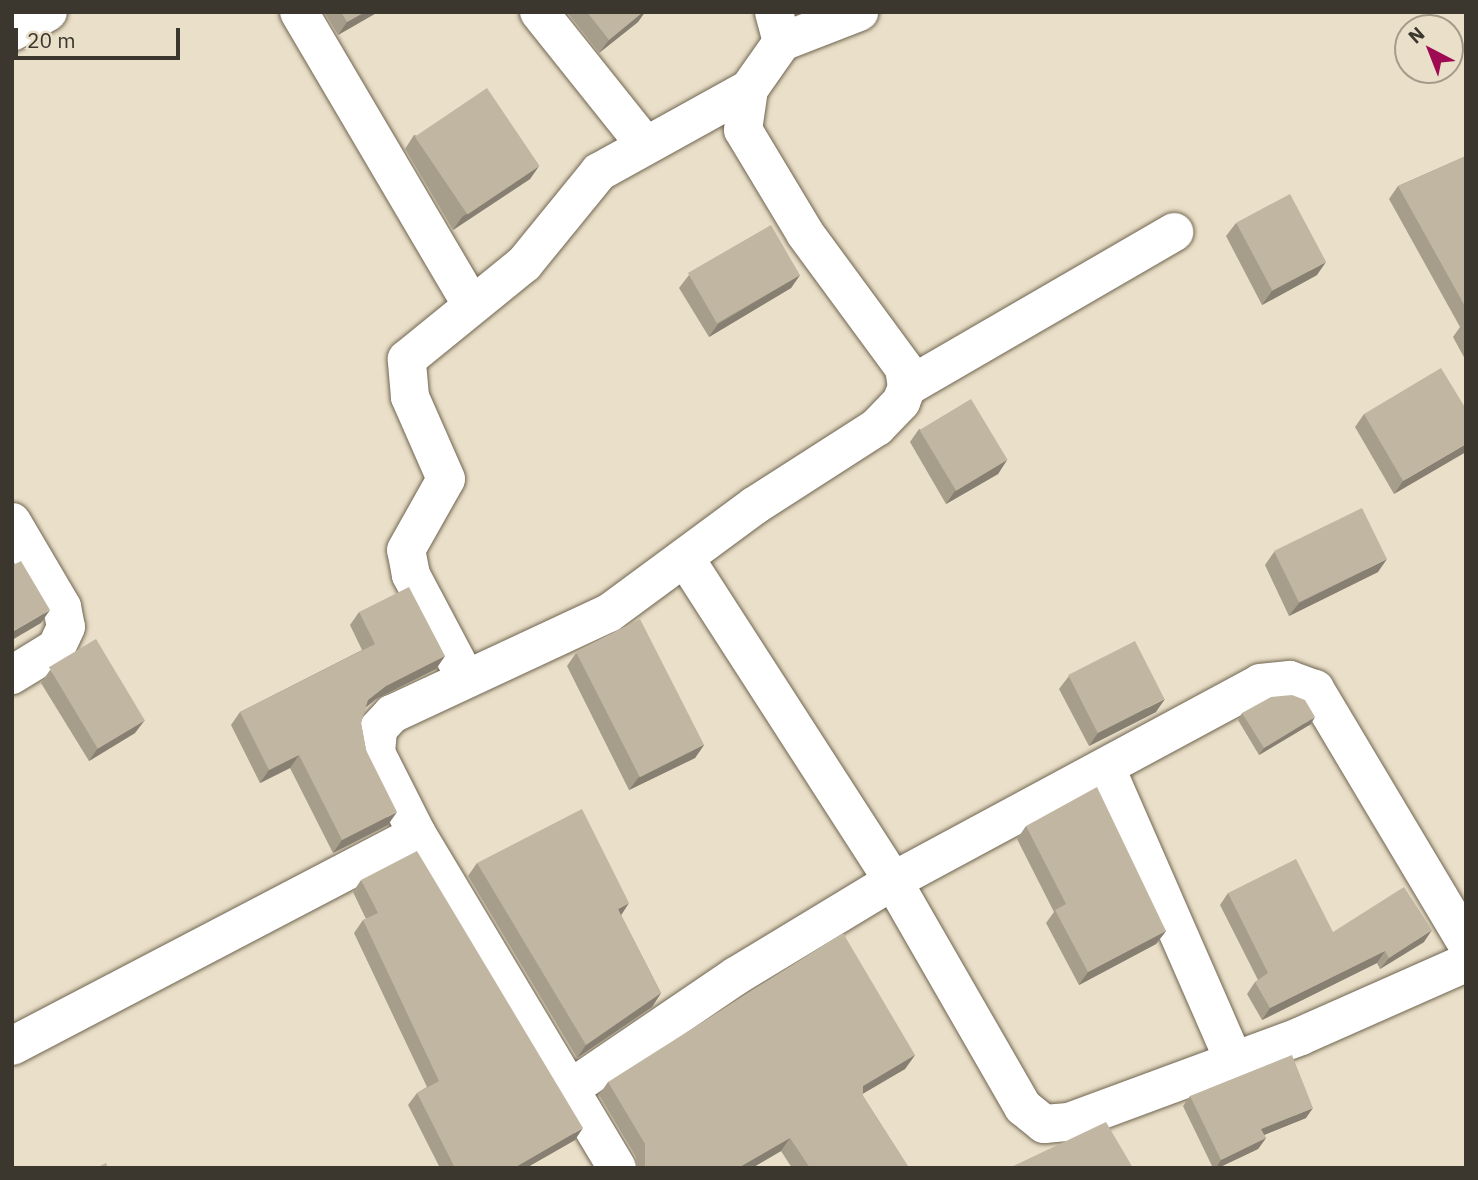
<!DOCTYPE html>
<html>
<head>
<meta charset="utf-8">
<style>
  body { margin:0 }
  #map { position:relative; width:1478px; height:1180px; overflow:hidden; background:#eadfc8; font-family:"IBM Plex Sans",sans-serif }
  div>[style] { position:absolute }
  .roads { filter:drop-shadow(0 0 2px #6f6551) drop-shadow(0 0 2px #6f6551) }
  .minor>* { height:38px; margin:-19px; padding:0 19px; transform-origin:19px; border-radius:19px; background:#fff }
  .wall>* { inset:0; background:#a69d8a }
  .shaded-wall>* { inset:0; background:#877f71 }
  .building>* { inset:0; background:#c1b6a1; transform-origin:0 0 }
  span { translate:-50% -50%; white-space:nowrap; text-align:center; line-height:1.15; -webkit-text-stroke:7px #eadfc8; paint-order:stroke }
  .frame { position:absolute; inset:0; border:14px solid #3b372e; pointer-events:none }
  .north { position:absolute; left:1394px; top:14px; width:70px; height:70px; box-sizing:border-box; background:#eadfc8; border:2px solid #a49c8a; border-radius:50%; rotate:318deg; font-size:19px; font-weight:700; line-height:28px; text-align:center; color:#3b372e }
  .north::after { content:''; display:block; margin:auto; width:24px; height:32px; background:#9f0b53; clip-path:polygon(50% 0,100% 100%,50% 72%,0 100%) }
  .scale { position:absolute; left:14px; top:28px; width:166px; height:32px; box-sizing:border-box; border:4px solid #3b372e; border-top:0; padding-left:9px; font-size:21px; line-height:24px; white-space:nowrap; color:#3b372e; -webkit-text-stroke:5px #eadfc8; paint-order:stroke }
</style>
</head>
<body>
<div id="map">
  <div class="roads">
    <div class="minor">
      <i style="left:299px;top:12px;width:339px;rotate:59.5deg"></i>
      <i style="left:539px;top:12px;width:170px;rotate:51.4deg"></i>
      <i style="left:12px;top:32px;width:41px;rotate:-29.1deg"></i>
      <i style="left:782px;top:42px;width:83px;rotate:-21.3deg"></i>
      <i style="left:907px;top:387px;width:309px;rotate:-30.1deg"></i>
      <i style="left:12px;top:522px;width:99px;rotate:59.5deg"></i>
      <i style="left:62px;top:607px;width:20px;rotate:79deg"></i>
      <i style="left:66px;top:627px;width:23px;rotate:115deg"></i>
      <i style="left:56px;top:648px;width:52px;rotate:148.5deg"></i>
      <i style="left:685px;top:558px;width:384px;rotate:57.2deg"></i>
      <i style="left:893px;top:881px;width:261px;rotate:60.1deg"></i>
      <i style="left:1023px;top:1107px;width:27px;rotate:39deg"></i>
      <i style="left:1044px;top:1124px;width:25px;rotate:-5deg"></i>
      <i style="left:1069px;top:1122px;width:247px;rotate:-20.3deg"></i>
      <i style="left:1301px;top:1036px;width:180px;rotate:-23.9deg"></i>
      <i style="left:466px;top:679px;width:118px;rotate:-117.9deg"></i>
      <i style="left:411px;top:575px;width:25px;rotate:-101deg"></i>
      <i style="left:406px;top:550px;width:81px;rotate:-60.6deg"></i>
      <i style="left:446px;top:479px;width:90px;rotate:-113.7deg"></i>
      <i style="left:410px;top:397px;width:38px;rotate:-95deg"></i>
      <i style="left:407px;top:359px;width:151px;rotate:-39.1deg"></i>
      <i style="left:524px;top:264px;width:119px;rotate:-50.8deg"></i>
      <i style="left:599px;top:172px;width:171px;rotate:-29deg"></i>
      <i style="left:1106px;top:768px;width:320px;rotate:66.4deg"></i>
      <i style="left:12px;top:1046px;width:457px;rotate:-27.6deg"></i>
      <i style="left:571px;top:1088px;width:199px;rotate:-34.2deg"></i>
      <i style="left:736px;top:976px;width:184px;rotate:-31.2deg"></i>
      <i style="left:893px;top:881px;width:417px;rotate:-28.3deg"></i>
      <i style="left:1260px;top:683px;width:30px;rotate:-6deg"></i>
      <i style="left:1290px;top:680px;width:27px;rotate:20deg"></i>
      <i style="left:1315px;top:689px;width:295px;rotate:59.2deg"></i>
      <i style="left:617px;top:1168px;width:389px;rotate:-120.9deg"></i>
      <i style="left:417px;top:834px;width:91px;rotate:-116.8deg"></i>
      <i style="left:376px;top:753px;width:24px;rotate:-85deg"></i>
      <i style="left:378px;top:729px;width:21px;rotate:-47deg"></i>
      <i style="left:392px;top:714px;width:239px;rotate:-25deg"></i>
      <i style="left:609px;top:613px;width:180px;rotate:-36.4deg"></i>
      <i style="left:754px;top:506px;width:146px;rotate:-32.7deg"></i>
      <i style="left:877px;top:427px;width:35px;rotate:-46deg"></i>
      <i style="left:901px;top:402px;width:16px;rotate:-68deg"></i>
      <i style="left:907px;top:387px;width:19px;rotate:-99deg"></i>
      <i style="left:904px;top:368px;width:167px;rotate:-126.3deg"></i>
      <i style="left:805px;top:233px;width:120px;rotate:-121deg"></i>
      <i style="left:743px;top:130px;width:41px;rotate:-81.7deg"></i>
      <i style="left:749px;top:89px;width:57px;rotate:-54.9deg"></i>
      <i style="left:782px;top:42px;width:31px;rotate:-105deg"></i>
    </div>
  </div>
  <div class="wall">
    <i style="clip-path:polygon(324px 12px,378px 12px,338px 35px)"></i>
    <i style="clip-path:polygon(567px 12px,645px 12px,638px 22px,599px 53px)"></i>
    <i style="clip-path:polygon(414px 135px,539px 166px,530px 179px,453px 230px,405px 149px)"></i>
    <i style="clip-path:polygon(1466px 156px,1466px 361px,1453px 337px,1460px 327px,1389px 199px,1398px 186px)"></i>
    <i style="clip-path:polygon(1236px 223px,1317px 275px,1262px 305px,1226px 236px)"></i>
    <i style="clip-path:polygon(689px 275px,800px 275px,791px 288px,709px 337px,679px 288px)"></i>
    <i style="clip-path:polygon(1466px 409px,1394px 494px,1355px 427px,1364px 414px)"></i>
    <i style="clip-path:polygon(919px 429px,1007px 460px,998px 474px,946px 504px,910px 442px)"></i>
    <i style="clip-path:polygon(1274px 552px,1378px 572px,1289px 616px,1265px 565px)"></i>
    <i style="clip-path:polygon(359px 612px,445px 656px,436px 669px,376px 699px,366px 707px,361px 723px,366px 750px,388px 825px,333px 853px,290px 768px,260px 783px,231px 725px,240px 712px,362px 650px,350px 625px)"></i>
    <i style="clip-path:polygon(576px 653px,704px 745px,695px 758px,629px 790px,567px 666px)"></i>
    <i style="clip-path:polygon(50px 670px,135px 733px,89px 761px,41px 683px)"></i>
    <i style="clip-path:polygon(1069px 676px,1156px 712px,1089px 746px,1059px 689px)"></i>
    <i style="clip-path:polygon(1242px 713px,1311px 724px,1259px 755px,1238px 720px)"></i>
    <i style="clip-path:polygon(1026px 826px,1166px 931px,1156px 944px,1079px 985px,1046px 923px,1054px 912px,1017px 839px)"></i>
    <i style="clip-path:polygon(477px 863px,621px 915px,661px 993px,652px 1007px,577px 1058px,468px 876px)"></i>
    <i style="clip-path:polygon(361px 880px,575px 1140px,526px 1168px,440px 1168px,408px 1105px,417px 1093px,427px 1087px,354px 933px,363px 920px,366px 919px,353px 892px)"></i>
    <i style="clip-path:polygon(1228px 893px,1333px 932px,1424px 942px,1380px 969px,1377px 963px,1262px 1020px,1247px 994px,1255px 982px,1258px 980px,1220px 905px)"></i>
    <i style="clip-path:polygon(915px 1055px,905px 1069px,863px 1093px,863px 1096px,909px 1168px,792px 1168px,781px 1151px,752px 1168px,636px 1168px,636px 1157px,599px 1095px,608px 1082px)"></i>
    <i style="clip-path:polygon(1190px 1096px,1306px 1118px,1264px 1135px,1266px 1138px,1258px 1149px,1218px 1168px,1213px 1168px,1183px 1106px)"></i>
  </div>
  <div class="shaded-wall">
    <i style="clip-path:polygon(365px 12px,378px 12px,338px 35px,347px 22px)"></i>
    <i style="clip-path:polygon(643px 12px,645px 12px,638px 22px,599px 53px,609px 40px)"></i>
    <i style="clip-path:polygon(539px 166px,530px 179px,453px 230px,462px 217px)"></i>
    <i style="clip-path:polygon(1326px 262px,1317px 275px,1262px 305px,1272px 291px)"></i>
    <i style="clip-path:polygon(800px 275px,791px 288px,709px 337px,718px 324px)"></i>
    <i style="clip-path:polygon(1466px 444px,1466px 452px,1394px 494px,1403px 481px)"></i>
    <i style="clip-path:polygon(1007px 460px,998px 474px,946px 504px,955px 491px)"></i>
    <i style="clip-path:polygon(1387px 559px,1378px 572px,1289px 616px,1299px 603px)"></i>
    <i style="clip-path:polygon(50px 610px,41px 623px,12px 640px,12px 632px)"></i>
    <i style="clip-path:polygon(445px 656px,436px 669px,376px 699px,359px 713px,368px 700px,386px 686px)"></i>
    <i style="clip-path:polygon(1165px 699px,1156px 712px,1089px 746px,1098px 733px)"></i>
    <i style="clip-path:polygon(1315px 717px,1311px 724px,1259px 755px,1264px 748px)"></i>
    <i style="clip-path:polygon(145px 720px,135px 733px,89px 761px,98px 748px)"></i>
    <i style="clip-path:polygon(704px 745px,695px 758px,629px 790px,639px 777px)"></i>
    <i style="clip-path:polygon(299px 755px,290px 768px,260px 783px,269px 770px)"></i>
    <i style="clip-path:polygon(397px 812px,388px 825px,333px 853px,342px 840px)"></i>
    <i style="clip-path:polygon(629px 903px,620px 917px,618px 909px)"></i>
    <i style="clip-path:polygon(1432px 930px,1424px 942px,1380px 969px,1389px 958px)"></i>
    <i style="clip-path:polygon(1166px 931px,1156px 944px,1079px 985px,1088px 972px)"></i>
    <i style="clip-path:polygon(1385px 951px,1377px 963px,1262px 1020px,1270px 1008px)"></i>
    <i style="clip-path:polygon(661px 993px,652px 1007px,577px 1058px,586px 1045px)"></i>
    <i style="clip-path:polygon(915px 1055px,905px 1069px,854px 1099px,863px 1086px)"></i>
    <i style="clip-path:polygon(1313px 1108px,1306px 1118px,1254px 1139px,1261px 1129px)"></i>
    <i style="clip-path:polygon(583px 1128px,575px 1140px,526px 1168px,514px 1168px)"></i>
    <i style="clip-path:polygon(790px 1138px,781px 1151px,752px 1168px,738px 1168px)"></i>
    <i style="clip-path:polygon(1266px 1138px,1258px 1149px,1218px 1168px,1216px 1168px,1221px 1160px)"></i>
  </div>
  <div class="building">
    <i style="clip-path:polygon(341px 12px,365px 12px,347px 22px)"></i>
    <i style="clip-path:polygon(587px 12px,643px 12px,609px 40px)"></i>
    <i style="left:487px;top:88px;width:94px;height:87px;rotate:56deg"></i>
    <i style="clip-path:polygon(1466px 156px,1466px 308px,1398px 186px)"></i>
    <i style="left:1290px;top:194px;width:77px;height:61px;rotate:62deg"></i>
    <i style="left:771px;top:225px;width:58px;height:96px;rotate:60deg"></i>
    <i style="clip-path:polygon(1441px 368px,1466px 409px,1466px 444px,1403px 481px,1364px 414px)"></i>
    <i style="left:971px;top:399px;width:71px;height:60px;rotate:59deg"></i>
    <i style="left:1362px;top:508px;width:57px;height:98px;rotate:64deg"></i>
    <i style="clip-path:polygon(12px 559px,15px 564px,21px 561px,50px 610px,12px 632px)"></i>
    <i style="clip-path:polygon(409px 587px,445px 656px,386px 686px,368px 700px,361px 723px,366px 750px,397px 812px,342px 840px,299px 755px,269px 770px,240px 712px,375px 644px,359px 612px)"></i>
    <i style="left:640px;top:619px;width:141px;height:72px;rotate:63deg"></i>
    <i style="left:96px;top:639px;width:95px;height:55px;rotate:59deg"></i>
    <i style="left:1135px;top:641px;width:65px;height:75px;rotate:63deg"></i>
    <i style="clip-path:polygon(1292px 695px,1305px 700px,1315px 717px,1264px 748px,1242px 713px,1271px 697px)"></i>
    <i style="clip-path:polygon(1097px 787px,1166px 931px,1088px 972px,1055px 910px,1066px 904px,1026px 826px)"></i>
    <i style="clip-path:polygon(582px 809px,629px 903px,618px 909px,661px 993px,586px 1045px,477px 863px)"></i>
    <i style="clip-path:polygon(417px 851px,583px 1128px,514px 1168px,455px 1168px,417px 1093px,439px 1081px,363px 920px,378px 913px,361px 880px)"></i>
    <i style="clip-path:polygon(1296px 859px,1333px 932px,1404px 887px,1432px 930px,1389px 958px,1385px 951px,1270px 1008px,1255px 982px,1268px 973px,1228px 893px)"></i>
    <i style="clip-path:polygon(843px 933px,915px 1055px,863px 1086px,863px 1096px,909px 1168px,810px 1168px,790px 1138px,738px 1168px,645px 1168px,645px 1144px,608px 1082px)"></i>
    <i style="clip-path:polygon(1292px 1055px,1313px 1108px,1261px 1129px,1266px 1138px,1221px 1160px,1190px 1096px)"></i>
    <i style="clip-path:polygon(1106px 1122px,1133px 1168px,1011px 1167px)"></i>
    <i style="clip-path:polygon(106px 1163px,108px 1168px,96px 1168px)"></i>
  </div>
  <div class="frame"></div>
  <div class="north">N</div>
  <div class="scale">20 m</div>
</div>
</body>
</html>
